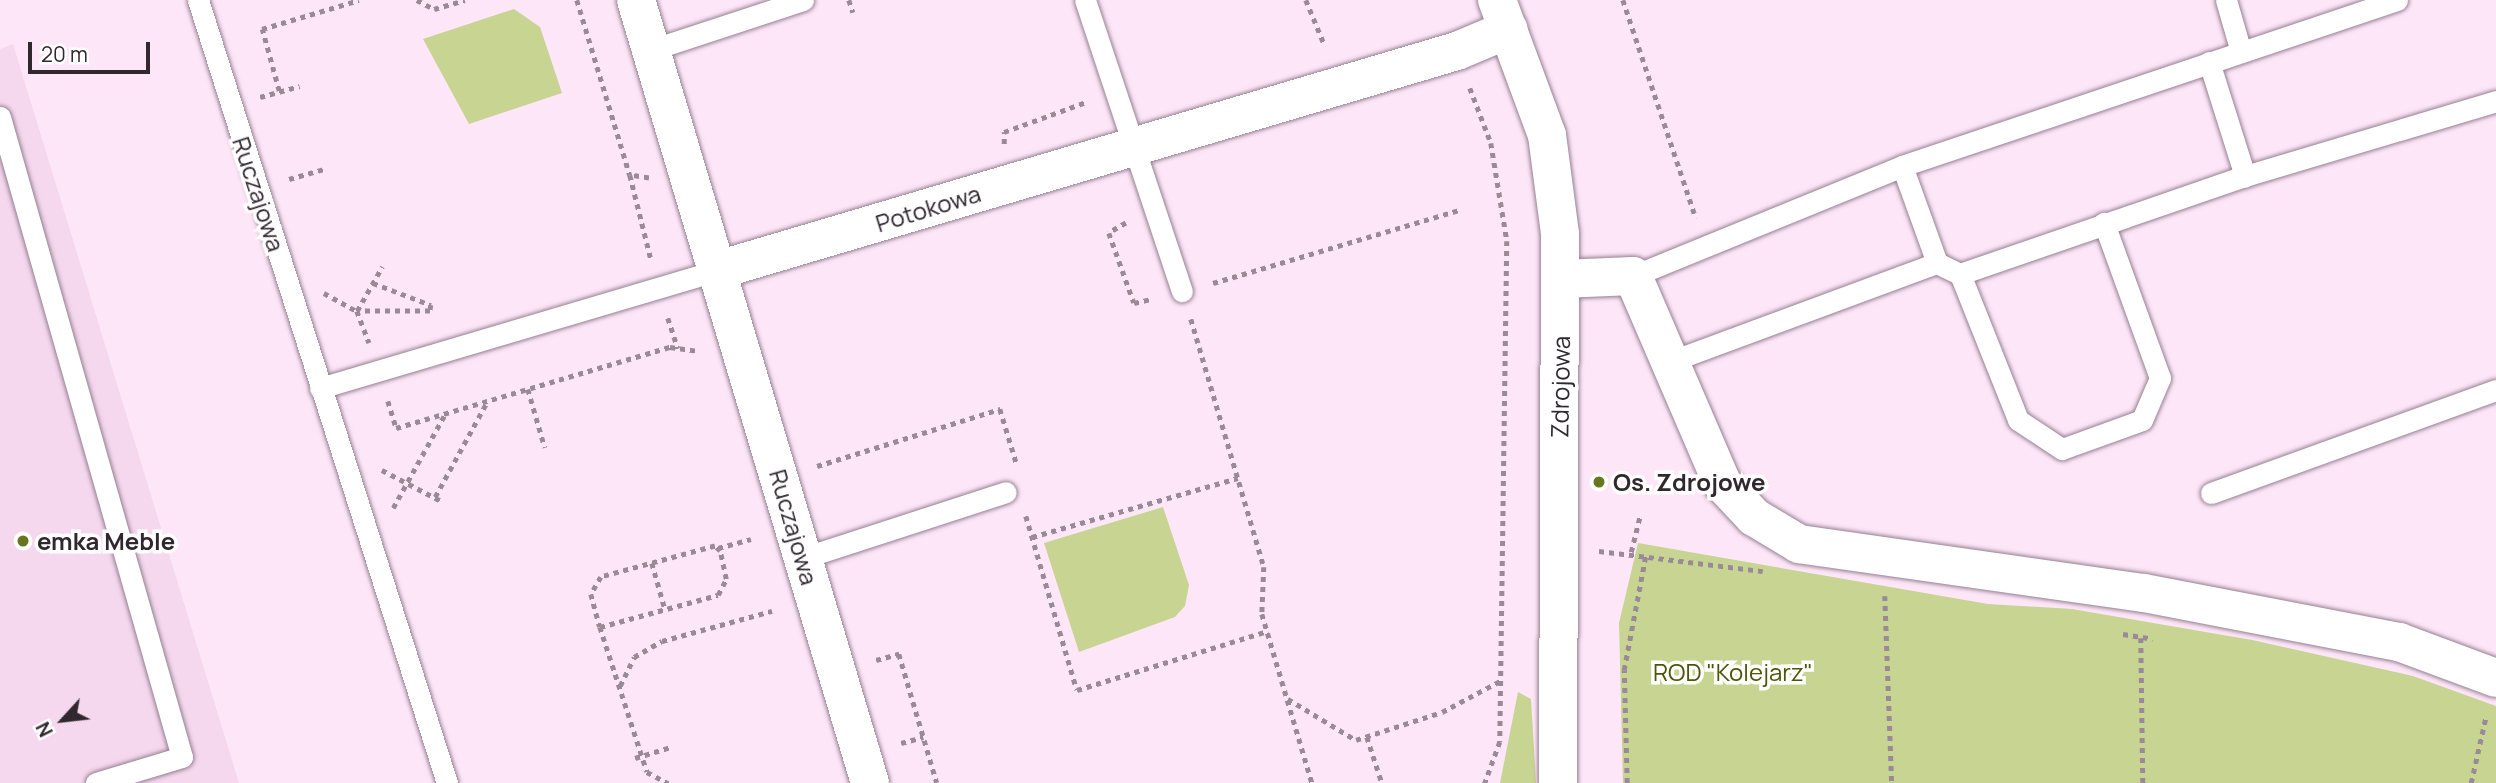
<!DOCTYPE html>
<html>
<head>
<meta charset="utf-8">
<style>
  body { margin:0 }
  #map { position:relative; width:2496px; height:783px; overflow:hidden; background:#fee6f9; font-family:Manrope,sans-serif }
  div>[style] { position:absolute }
  .built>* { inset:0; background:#f5d7ee }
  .green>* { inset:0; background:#c7d492 }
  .path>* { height:4.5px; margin-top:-2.25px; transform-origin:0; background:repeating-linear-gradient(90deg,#9a8996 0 5px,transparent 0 10px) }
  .roads { filter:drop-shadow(0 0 2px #958091) drop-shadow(0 0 2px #958091) }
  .service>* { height:21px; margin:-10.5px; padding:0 10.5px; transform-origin:10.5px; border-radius:10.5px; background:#fff }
  .minor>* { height:38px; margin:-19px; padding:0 19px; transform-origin:19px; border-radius:19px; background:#fff }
  .tertiary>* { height:38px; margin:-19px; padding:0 19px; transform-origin:19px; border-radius:19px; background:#fff }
  .dots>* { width:19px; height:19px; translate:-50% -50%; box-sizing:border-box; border:4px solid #fff; border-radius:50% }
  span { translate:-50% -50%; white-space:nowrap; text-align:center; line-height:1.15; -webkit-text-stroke:7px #fff; paint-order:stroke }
  .street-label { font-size:24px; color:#31282f }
  .poi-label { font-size:24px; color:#31282f; font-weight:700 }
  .left { translate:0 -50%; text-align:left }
  .park-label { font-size:24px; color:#4c5606 }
  .north { position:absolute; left:28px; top:685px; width:70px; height:70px; -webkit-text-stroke:5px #fff; paint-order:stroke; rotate:243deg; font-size:19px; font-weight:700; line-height:28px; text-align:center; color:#31282f }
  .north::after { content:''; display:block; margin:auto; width:24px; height:32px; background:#31282f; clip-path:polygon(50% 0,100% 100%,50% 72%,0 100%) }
  .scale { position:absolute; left:28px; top:42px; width:122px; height:32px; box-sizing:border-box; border:4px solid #31282f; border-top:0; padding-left:9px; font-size:21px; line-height:24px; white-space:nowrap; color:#31282f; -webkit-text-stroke:5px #fff; paint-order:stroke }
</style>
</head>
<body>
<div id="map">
  <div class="built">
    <i style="clip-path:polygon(13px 44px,239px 783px,0 783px,0 49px)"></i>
  </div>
  <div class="green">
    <i style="clip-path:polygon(514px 9px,540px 27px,562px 93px,469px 124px,423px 39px)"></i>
    <i style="clip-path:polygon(1163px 507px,1189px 585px,1185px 606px,1175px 617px,1079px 652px,1044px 543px)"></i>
    <i style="clip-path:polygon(1638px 543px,1988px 604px,2072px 609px,2252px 640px,2413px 676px,2496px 706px,2496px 783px,1623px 783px,1619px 623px)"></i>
    <i style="clip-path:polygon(1518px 692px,1531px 699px,1536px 783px,1500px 783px)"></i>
  </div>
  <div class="path">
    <i style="left:417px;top:0;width:19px;rotate:28deg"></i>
    <i style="left:434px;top:9px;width:32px;rotate:-16deg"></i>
    <i style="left:577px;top:0;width:183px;rotate:73.2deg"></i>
    <i style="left:849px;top:0;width:13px;rotate:72deg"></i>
    <i style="left:1306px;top:0;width:50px;rotate:67.6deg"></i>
    <i style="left:1623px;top:0;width:230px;rotate:71.5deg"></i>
    <i style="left:1470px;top:88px;width:59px;rotate:69.1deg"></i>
    <i style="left:1491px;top:143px;width:99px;rotate:80.7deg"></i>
    <i style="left:1507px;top:241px;width:501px;rotate:90.8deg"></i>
    <i style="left:1500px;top:742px;width:44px;rotate:110.1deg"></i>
    <i style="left:279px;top:91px;width:64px;rotate:-105.3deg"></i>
    <i style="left:262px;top:29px;width:101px;rotate:-16.6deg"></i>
    <i style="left:260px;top:97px;width:41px;rotate:-15.4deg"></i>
    <i style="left:1004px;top:144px;width:12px;rotate:-90deg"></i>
    <i style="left:1004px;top:132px;width:87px;rotate:-20.1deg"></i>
    <i style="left:649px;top:178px;width:19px;rotate:-171deg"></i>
    <i style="left:630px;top:175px;width:87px;rotate:76deg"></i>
    <i style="left:289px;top:179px;width:37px;rotate:-16deg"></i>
    <i style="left:1126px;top:223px;width:20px;rotate:150deg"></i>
    <i style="left:1109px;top:233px;width:74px;rotate:70.3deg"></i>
    <i style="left:1134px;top:303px;width:17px;rotate:-13deg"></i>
    <i style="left:373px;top:283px;width:62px;rotate:20.8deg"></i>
    <i style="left:431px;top:305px;width:6px;rotate:99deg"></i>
    <i style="left:430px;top:311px;width:73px;rotate:180deg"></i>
    <i style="left:357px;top:311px;width:51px;rotate:-60.4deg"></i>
    <i style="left:1213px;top:283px;width:258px;rotate:-16.5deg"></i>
    <i style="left:324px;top:293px;width:38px;rotate:29deg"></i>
    <i style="left:357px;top:311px;width:34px;rotate:69deg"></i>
    <i style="left:668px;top:318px;width:32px;rotate:72deg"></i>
    <i style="left:1191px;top:319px;width:259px;rotate:73.6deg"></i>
    <i style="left:1264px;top:567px;width:47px;rotate:92.4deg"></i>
    <i style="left:1262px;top:614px;width:176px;rotate:73.5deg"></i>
    <i style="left:528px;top:389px;width:61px;rotate:73.9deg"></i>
    <i style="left:388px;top:401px;width:28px;rotate:73deg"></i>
    <i style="left:396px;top:428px;width:286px;rotate:-16.5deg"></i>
    <i style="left:670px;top:347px;width:28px;rotate:8deg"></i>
    <i style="left:817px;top:466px;width:192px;rotate:-17.3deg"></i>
    <i style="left:1000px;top:409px;width:59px;rotate:73.1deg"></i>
    <i style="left:382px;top:470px;width:69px;rotate:27.7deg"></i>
    <i style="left:435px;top:497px;width:108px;rotate:-61.3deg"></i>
    <i style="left:393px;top:508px;width:107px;rotate:-61deg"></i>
    <i style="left:1026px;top:516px;width:181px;rotate:73.7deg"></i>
    <i style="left:1077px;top:690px;width:200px;rotate:-17.2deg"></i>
    <i style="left:1032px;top:537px;width:214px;rotate:-16deg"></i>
    <i style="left:718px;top:548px;width:34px;rotate:-15deg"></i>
    <i style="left:1599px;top:551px;width:165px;rotate:7deg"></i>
    <i style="left:1631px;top:552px;width:37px;rotate:-76deg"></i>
    <i style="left:652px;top:563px;width:48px;rotate:74.2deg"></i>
    <i style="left:1885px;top:596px;width:187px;rotate:87.9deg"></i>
    <i style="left:600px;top:627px;width:122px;rotate:-15.2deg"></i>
    <i style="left:718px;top:595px;width:18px;rotate:-63deg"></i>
    <i style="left:726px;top:579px;width:29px;rotate:-102deg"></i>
    <i style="left:720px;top:551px;width:7px;rotate:-135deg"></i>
    <i style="left:715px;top:546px;width:118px;rotate:164.8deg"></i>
    <i style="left:601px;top:577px;width:20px;rotate:120deg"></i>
    <i style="left:591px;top:594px;width:34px;rotate:75deg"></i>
    <i style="left:600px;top:627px;width:152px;rotate:72deg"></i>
    <i style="left:647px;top:772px;width:24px;rotate:28deg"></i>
    <i style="left:2123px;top:634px;width:30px;rotate:9deg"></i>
    <i style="left:2141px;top:638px;width:145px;rotate:89.2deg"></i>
    <i style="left:876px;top:660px;width:24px;rotate:-15deg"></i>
    <i style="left:899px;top:654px;width:134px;rotate:73.6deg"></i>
    <i style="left:620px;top:686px;width:32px;rotate:-64deg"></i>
    <i style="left:634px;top:657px;width:32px;rotate:-30deg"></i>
    <i style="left:662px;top:641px;width:114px;rotate:-15.3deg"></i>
    <i style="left:1288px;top:699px;width:79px;rotate:31.1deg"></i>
    <i style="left:1356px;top:740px;width:90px;rotate:-18deg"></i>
    <i style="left:1442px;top:712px;width:66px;rotate:-28.1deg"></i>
    <i style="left:1367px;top:737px;width:48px;rotate:71.9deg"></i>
    <i style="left:901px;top:743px;width:23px;rotate:-15deg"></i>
    <i style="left:635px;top:758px;width:37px;rotate:-17deg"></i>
    <i style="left:1627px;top:783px;width:113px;rotate:-91.5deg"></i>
    <i style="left:1624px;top:670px;width:118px;rotate:-79.3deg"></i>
    <i style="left:2471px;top:783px;width:69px;rotate:-77.4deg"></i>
  </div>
  <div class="roads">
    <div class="service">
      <i style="left:198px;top:0;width:822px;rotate:72.36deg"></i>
      <i style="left:1085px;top:0;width:307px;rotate:71.6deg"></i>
      <i style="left:2226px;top:0;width:54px;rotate:73.9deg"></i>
      <i style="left:651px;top:50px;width:160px;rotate:-18.2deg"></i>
      <i style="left:2209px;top:62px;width:120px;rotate:72.5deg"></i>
      <i style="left:0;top:117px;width:665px;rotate:74.13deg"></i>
      <i style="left:182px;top:757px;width:90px;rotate:163.2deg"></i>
      <i style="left:1937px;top:263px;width:25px;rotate:26deg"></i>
      <i style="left:1960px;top:274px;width:301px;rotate:-19deg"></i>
      <i style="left:2245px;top:176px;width:262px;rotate:-16.6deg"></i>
      <i style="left:1960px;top:274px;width:157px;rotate:68.3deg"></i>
      <i style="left:2018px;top:420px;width:53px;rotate:33.4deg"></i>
      <i style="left:2062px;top:449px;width:85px;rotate:-19.9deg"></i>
      <i style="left:2142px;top:420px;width:46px;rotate:-66.8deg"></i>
      <i style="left:2160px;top:378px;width:165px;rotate:-109.9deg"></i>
      <i style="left:1633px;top:276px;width:291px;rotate:-22.2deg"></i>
      <i style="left:1902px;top:166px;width:522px;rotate:-18.54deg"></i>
      <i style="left:1669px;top:362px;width:286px;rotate:-20.3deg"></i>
      <i style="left:1937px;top:263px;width:103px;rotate:-109.8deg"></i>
      <i style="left:320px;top:388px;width:415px;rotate:-16.5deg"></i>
      <i style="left:2211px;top:493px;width:303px;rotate:-19.9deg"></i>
      <i style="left:803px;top:558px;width:213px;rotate:-18deg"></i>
    </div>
    <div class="minor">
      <i style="left:636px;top:0;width:817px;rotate:73.36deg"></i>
      <i style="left:718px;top:270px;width:771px;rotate:-16.51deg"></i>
      <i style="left:1457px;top:51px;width:56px;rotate:-22.9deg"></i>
      <i style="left:1561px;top:279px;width:72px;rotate:-2.4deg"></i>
      <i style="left:1633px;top:276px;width:225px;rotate:66.7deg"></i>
      <i style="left:1722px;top:483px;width:47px;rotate:46.7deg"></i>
      <i style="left:1754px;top:517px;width:52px;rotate:31deg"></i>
      <i style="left:1799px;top:544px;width:348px;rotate:8.1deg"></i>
      <i style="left:2144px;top:593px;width:260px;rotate:10.9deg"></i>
      <i style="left:2399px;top:642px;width:103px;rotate:20.4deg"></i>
    </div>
    <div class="tertiary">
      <i style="left:1497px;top:0;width:144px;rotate:69.7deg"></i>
      <i style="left:1547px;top:135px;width:100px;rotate:82.5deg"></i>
      <i style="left:1560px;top:234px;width:549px;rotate:90.21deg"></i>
    </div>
  </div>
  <div class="dots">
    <i style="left:1599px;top:482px;background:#697521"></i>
    <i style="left:23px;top:541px;background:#697521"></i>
  </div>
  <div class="street-label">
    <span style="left:259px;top:194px;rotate:72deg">Ruczajowa</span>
    <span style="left:928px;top:208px;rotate:-17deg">Potokowa</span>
    <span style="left:1560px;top:387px;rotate:-89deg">Zdrojowa</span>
    <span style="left:794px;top:527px;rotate:74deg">Ruczajowa</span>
  </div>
  <div class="poi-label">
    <span class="left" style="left:1613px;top:482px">Os. Zdrojowe</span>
    <span class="left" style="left:37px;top:541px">emka Meble</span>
  </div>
  <div class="park-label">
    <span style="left:1733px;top:672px">ROD "Kolejarz"</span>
  </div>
  <div class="north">N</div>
  <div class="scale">20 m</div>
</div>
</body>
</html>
